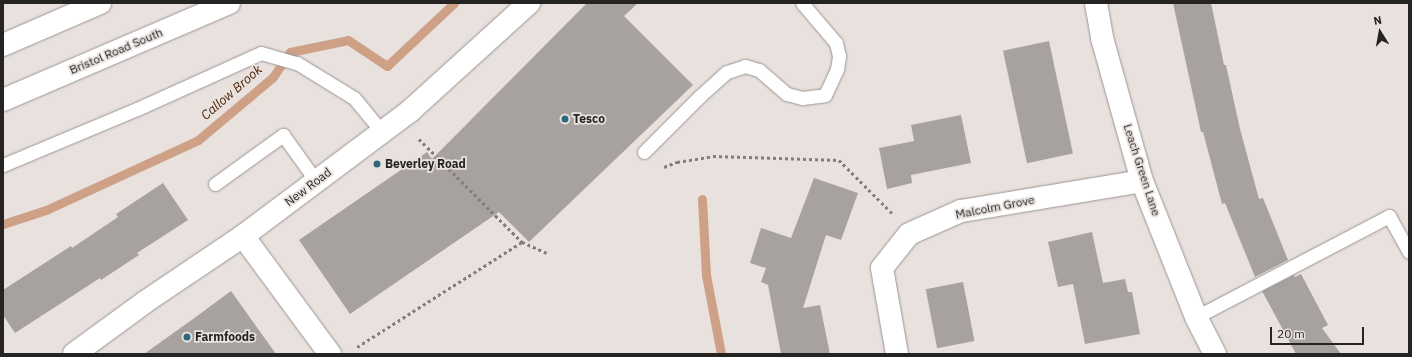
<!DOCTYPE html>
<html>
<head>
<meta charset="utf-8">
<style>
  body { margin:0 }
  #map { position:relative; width:1412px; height:357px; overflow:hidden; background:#e8e1de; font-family:"IBM Plex Sans",sans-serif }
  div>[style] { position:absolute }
  .stream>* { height:9px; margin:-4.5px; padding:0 4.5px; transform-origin:4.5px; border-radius:4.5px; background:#cea086 }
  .building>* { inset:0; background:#a7a29e; transform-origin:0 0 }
  .path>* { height:2.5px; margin-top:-1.25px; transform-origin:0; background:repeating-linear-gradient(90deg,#827d7b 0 3px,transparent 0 6px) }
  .roads { filter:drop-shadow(0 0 1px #9c9693) drop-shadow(0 0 1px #9c9693) }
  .service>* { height:13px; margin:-6.5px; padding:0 6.5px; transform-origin:6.5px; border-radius:6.5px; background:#fff }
  .minor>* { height:22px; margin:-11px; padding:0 11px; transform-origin:11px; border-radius:11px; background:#fff }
  .tertiary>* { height:22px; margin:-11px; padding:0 11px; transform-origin:11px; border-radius:11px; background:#fff }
  .trunk>* { height:22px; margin:-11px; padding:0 11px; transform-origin:11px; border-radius:11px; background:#fff }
  .dots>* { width:11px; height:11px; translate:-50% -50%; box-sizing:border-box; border:2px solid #e8e1de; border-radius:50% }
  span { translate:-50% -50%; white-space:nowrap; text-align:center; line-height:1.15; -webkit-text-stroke:3.5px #e8e1de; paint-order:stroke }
  .street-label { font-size:12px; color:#262423 }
  .poi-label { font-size:12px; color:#262423; font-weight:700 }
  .left { translate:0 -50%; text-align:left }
  .water-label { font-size:13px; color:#4d2204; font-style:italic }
  .frame { position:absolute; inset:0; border:4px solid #262423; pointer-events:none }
  .north { position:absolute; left:1360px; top:12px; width:40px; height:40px; -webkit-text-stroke:3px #e8e1de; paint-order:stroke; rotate:349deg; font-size:11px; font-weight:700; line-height:16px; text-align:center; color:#262423 }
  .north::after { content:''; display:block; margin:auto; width:14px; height:18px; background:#262423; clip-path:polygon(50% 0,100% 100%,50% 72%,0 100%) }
  .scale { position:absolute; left:1270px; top:327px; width:94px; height:18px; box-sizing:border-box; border:2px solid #262423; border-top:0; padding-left:5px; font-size:12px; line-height:14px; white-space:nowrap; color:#262423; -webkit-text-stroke:3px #e8e1de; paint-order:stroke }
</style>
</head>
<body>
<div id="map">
  <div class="stream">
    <i style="left:702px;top:199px;width:76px;rotate:87deg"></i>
    <i style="left:706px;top:275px;width:80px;rotate:79.2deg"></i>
    <i style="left:3px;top:224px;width:45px;rotate:-18deg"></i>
    <i style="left:46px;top:210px;width:167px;rotate:-24.7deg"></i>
    <i style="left:198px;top:140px;width:98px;rotate:-40deg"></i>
    <i style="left:273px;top:77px;width:30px;rotate:-56deg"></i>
    <i style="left:290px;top:52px;width:59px;rotate:-11.7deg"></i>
    <i style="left:348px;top:40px;width:47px;rotate:33.7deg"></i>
    <i style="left:387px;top:66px;width:92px;rotate:-43.2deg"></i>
  </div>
  <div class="building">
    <i style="clip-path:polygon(587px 3px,638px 3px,624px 16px,693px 85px,529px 242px,499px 212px,350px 314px,299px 240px,427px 152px,432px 159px)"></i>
    <i style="clip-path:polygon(1173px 3px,1211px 3px,1224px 65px,1226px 65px,1240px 129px,1259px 199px,1263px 198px,1288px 260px,1255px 277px,1225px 203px,1222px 204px,1203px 132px,1201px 132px)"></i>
    <i style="left:1049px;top:41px;width:115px;height:47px;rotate:78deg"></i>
    <i style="clip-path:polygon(961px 115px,971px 163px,911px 175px,912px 183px,887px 189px,879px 148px,914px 141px,911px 125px)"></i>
    <i style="clip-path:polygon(814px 178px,858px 193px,841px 240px,826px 235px,803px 308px,820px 305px,830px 354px,781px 354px,768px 285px,761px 282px,766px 268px,750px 263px,761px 228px,791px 238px)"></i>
    <i style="clip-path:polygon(163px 183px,188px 220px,137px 253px,139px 255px,101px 280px,100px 278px,15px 333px,3px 315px,3px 290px,71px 246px,72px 248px,118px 217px,116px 214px)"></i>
    <i style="clip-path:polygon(1092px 232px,1103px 283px,1125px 279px,1128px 292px,1132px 292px,1140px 334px,1085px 344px,1073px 284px,1058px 287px,1048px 242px)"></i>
    <i style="clip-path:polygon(1301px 274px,1328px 325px,1322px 328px,1341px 354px,1296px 354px,1262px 291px,1294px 275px,1295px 277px)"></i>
    <i style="left:963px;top:282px;width:60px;height:38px;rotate:79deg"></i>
    <i style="clip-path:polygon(231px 291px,276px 354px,144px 354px,193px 319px)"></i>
  </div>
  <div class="path">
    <i style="left:419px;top:139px;width:146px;rotate:45deg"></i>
    <i style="left:522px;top:242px;width:27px;rotate:24deg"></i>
    <i style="left:664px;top:167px;width:14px;rotate:-21deg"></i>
    <i style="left:677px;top:162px;width:36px;rotate:-9deg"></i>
    <i style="left:713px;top:156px;width:126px;rotate:1.8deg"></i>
    <i style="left:839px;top:160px;width:75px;rotate:45deg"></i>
    <i style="left:357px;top:347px;width:196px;rotate:-32.5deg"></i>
  </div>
  <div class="roads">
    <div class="service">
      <i style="left:644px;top:152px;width:79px;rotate:-45deg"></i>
      <i style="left:700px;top:96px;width:36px;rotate:-42deg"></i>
      <i style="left:727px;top:72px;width:19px;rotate:-18deg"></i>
      <i style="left:745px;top:66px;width:15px;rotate:16deg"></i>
      <i style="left:759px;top:70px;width:37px;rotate:41deg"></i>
      <i style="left:787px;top:94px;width:16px;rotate:15deg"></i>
      <i style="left:802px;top:98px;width:23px;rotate:-7deg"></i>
      <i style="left:825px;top:95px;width:29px;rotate:-65deg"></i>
      <i style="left:837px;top:69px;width:13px;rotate:-81deg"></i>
      <i style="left:839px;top:56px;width:13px;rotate:-103deg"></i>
      <i style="left:836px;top:43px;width:52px;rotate:-130.4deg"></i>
      <i style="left:3px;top:165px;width:145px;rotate:-22.7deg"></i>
      <i style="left:137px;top:109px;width:136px;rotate:-24.3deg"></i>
      <i style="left:261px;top:53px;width:37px;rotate:16deg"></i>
      <i style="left:297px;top:63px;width:67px;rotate:31.6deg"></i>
      <i style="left:354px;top:98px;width:44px;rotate:50.5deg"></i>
      <i style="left:215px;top:184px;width:84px;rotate:-35.8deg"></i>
      <i style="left:283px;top:135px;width:57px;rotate:54.3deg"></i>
      <i style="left:1196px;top:317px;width:218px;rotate:-27.6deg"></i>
      <i style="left:1389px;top:216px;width:41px;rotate:60.9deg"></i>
    </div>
    <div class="minor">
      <i style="left:243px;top:236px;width:147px;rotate:53.6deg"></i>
      <i style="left:897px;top:354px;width:87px;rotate:-99.9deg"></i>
      <i style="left:882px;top:268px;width:43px;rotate:-51.5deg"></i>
      <i style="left:909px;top:234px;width:57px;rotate:-23.9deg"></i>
      <i style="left:961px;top:211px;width:183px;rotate:-9.4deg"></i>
    </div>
    <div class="tertiary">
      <i style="left:1096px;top:3px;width:36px;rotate:80deg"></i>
      <i style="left:1102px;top:38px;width:148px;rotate:74.4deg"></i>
      <i style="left:1142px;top:181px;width:146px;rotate:68.3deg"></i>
      <i style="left:1196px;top:317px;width:42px;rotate:62.8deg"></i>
      <i style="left:74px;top:354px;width:88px;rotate:-36.2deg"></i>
      <i style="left:145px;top:302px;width:118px;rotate:-34deg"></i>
      <i style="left:243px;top:236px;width:209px;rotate:-36.8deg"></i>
      <i style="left:410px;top:111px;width:161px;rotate:-42.2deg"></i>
    </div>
    <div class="trunk">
      <i style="left:3px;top:45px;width:106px;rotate:-23.4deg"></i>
      <i style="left:3px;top:100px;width:246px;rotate:-23.2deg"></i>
    </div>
  </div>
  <div class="dots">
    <i style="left:565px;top:119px;background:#2e6780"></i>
    <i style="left:377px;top:164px;background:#2e6780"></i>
    <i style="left:187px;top:337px;background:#2e6780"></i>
  </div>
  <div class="street-label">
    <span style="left:116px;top:51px;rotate:-23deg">Bristol Road South</span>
    <span style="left:1142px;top:170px;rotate:72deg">Leach Green Lane</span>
    <span style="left:308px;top:187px;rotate:-37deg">New Road</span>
    <span style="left:995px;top:207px;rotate:-11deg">Malcolm Grove</span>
  </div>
  <div class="poi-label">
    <span class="left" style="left:573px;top:119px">Tesco</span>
    <span class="left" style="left:385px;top:164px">Beverley Road</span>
    <span class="left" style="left:195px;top:337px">Farmfoods</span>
  </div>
  <div class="water-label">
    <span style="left:232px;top:93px;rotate:-41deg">Callow Brook</span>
  </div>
  <div class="frame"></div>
  <div class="north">N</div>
  <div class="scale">20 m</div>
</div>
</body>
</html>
